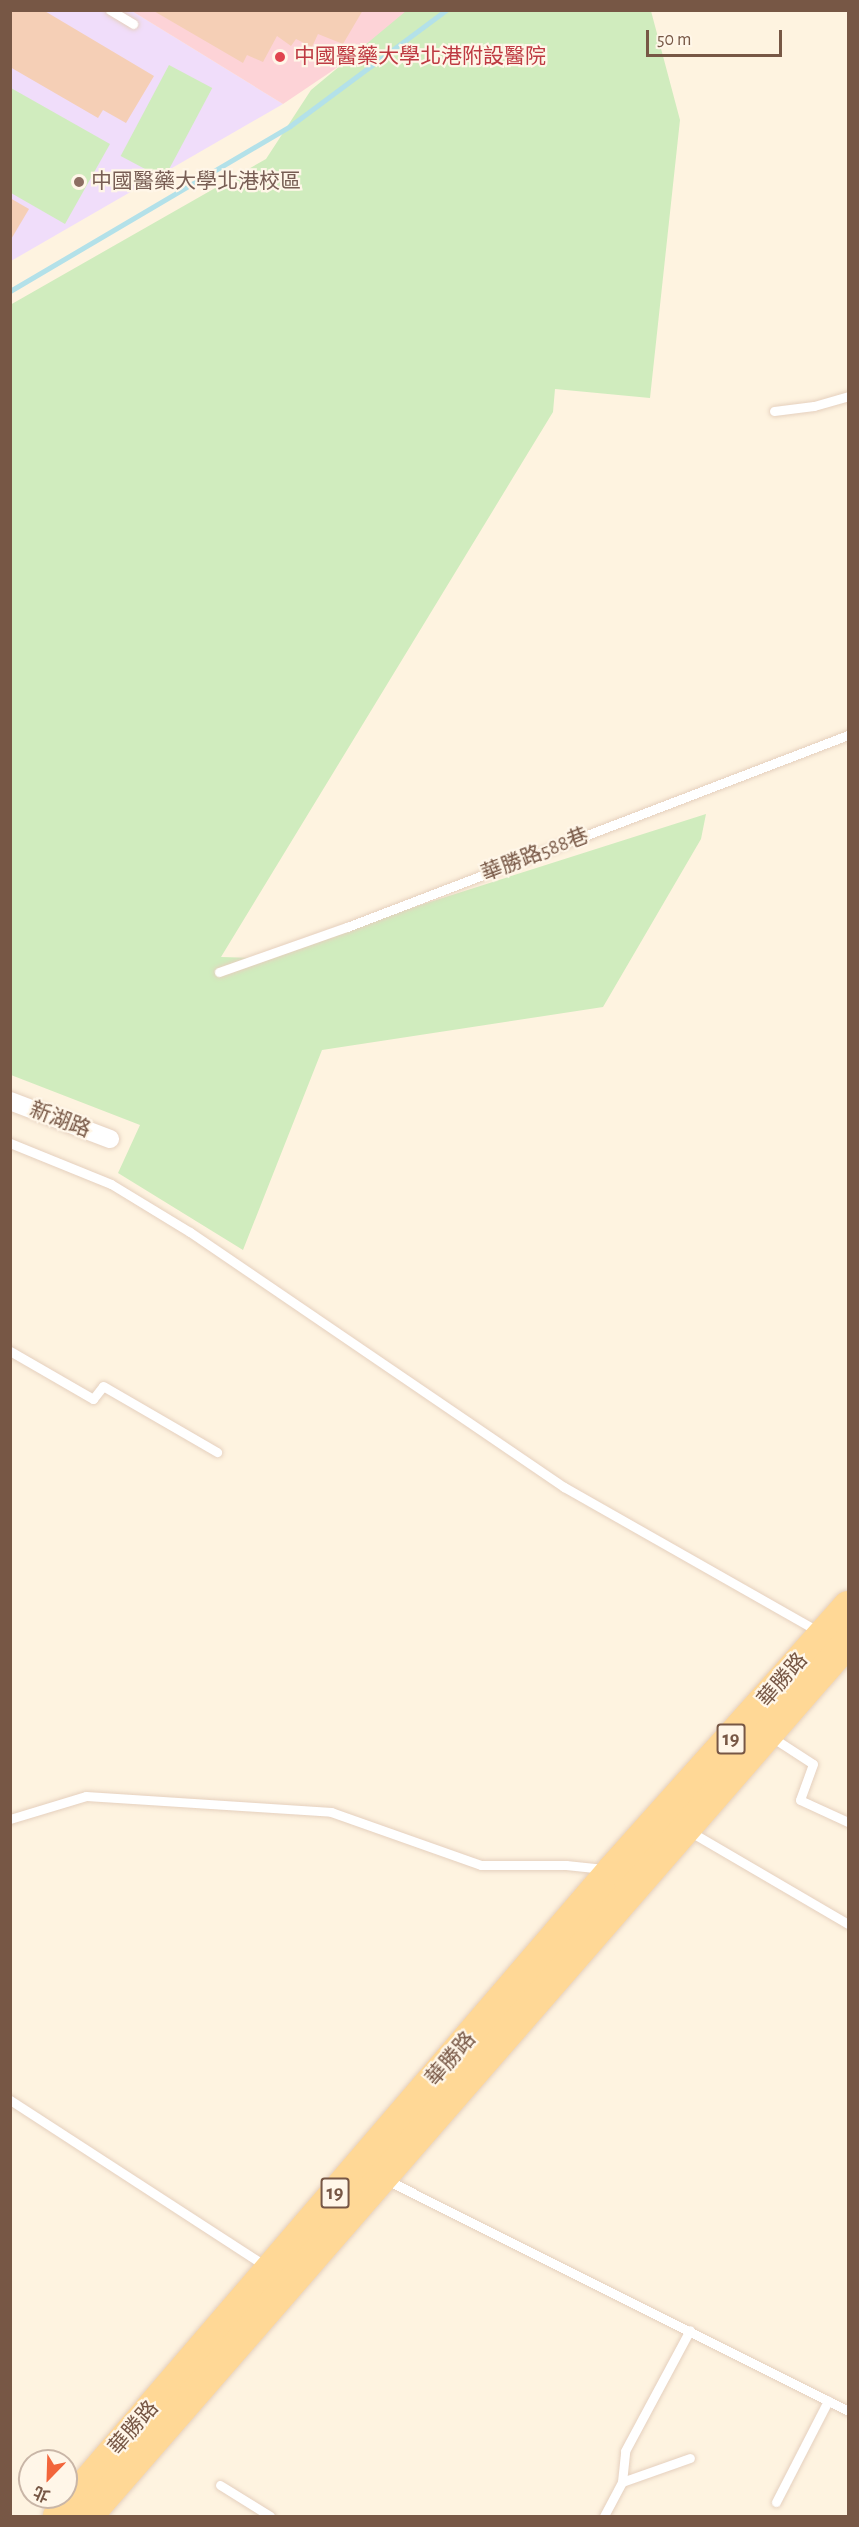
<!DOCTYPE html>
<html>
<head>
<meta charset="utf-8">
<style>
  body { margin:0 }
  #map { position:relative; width:859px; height:2527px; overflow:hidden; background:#fef3e0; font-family:"Alegreya Sans","Noto Sans TC",sans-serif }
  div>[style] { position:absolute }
  .education>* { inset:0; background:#f0ddfa }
  .medical>* { inset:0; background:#fdd3d7 }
  .green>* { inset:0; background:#d0ecbe; transform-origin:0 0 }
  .stream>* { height:5px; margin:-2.5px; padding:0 2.5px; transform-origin:2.5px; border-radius:2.5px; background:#b3e1e9 }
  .building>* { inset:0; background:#f5cfb6 }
  .roads { filter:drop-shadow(0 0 2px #e5d0be) drop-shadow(0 0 2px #e5d0be) }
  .service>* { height:9px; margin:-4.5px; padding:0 4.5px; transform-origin:4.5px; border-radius:4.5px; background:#fff }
  .minor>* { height:18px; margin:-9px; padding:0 9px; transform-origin:9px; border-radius:9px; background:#fff }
  .primary>* { height:30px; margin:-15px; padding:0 15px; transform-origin:15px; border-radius:15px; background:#ffd896 }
  .dots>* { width:16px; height:16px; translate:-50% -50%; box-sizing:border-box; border:3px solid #fff6e8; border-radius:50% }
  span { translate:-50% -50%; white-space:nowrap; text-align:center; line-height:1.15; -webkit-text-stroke:4.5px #fff6e8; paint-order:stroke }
  .shield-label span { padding:2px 4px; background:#fff6e8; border:2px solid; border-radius:4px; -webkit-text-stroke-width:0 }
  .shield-label { font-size:20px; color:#775745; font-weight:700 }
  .health-label { font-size:21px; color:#be3a42 }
  .left { translate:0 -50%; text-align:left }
  .education-label { font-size:21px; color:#785e54 }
  .street-label { font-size:21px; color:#775745 }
  .frame { position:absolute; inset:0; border:12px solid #775745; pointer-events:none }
  .north { position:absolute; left:18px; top:2449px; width:60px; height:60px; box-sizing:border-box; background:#fff6e8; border:2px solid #c9b6a7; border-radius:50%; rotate:203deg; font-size:16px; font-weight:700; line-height:24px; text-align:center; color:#775745 }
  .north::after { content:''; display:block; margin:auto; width:21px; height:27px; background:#f2653b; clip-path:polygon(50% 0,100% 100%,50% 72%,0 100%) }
  .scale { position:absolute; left:646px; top:30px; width:136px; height:27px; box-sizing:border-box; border:3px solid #775745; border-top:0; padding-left:8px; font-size:18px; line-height:21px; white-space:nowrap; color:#775745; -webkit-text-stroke:4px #fff6e8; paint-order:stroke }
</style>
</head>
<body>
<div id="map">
  <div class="education">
    <i style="clip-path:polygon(11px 11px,132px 11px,283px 104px,11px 261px)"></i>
  </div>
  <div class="medical">
    <i style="clip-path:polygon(132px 11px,421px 11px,283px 104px)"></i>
  </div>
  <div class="green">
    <i style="clip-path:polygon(406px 11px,651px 11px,680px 120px,650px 398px,555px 389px,553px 412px,221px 957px,254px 958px,706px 814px,701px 839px,603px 1007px,322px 1050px,243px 1250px,118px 1173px,140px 1125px,11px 1075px,10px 305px,266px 159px,311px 90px)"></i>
    <i style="left:169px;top:65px;width:49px;height:103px;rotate:28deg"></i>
    <i style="clip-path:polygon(11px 88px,110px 144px,65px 224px,11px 193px)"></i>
  </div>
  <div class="stream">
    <i style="left:10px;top:291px;width:325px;rotate:-30.5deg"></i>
    <i style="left:290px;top:126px;width:194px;rotate:-36.6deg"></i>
  </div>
  <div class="building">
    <i style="clip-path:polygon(10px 10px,43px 10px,154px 76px,126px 123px,103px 110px,98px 118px,10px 67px)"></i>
    <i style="clip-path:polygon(152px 10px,363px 10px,343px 44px,318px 34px,312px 47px,296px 39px,291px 46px,277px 36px,263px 62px,247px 55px,243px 63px)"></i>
    <i style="clip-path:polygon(10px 198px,29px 209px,10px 241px)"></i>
  </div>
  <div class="roads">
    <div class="service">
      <i style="left:110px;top:10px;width:27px;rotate:31deg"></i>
      <i style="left:774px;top:411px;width:40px;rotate:-7.1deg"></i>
      <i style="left:814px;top:406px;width:35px;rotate:-16deg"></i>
      <i style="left:219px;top:972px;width:136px;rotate:-19.4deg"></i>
      <i style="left:347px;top:927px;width:537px;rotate:-20.97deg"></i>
      <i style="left:10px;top:1143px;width:109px;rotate:22.1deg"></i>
      <i style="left:111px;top:1184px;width:92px;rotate:31.3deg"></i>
      <i style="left:190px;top:1232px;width:453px;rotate:34.3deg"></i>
      <i style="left:564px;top:1487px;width:292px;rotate:29.6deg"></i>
      <i style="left:10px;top:1351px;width:96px;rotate:30deg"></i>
      <i style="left:93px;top:1399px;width:16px;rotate:-52deg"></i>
      <i style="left:103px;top:1386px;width:132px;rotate:30.1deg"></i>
      <i style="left:770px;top:1736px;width:51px;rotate:33.1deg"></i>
      <i style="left:813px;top:1764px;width:38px;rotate:110deg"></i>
      <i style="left:800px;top:1800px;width:53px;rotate:24.6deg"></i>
      <i style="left:10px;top:1819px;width:79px;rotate:-16.8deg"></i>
      <i style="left:86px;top:1796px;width:246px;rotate:3.7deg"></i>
      <i style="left:331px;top:1812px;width:159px;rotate:19.5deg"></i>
      <i style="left:481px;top:1865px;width:85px"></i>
      <i style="left:566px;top:1865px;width:38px;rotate:6deg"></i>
      <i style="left:689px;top:1831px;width:184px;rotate:30.3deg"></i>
      <i style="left:10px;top:2100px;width:306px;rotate:33deg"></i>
      <i style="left:387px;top:2180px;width:516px;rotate:26.61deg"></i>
      <i style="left:622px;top:2482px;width:72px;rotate:-19.4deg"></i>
      <i style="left:220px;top:2485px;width:59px;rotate:31.8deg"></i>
      <i style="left:776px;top:2502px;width:114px;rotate:-62.8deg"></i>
      <i style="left:604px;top:2516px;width:38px;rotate:-62deg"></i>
      <i style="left:622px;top:2482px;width:31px;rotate:-84deg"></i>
      <i style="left:625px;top:2451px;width:137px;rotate:-61.8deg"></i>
    </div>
    <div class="minor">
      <i style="left:10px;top:1101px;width:107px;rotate:20.8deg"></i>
    </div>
    <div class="primary">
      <i style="left:58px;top:2516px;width:851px;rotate:-49.38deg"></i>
      <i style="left:612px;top:1870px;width:354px;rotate:-48.2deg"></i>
      <i style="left:88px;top:2516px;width:1158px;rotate:-48.99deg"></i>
    </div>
  </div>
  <div class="dots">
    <i style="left:280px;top:57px;background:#e0444e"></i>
    <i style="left:79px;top:182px;background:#8d6e63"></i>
  </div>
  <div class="shield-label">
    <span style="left:731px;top:1739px">19</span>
    <span style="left:335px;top:2193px">19</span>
  </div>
  <div class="health-label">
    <span class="left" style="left:294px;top:57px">中國醫藥大學北港附設醫院</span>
  </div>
  <div class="education-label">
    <span class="left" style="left:91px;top:182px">中國醫藥大學北港校區</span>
  </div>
  <div class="street-label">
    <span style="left:535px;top:855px;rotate:-21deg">華勝路588巷</span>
    <span style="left:60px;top:1120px;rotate:21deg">新湖路</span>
    <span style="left:783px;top:1680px;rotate:-49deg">華勝路</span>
    <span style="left:451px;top:2059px;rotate:-49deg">華勝路</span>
    <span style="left:134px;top:2428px;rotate:-49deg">華勝路</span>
  </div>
  <div class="frame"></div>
  <div class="north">北</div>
  <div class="scale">50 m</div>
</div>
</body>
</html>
